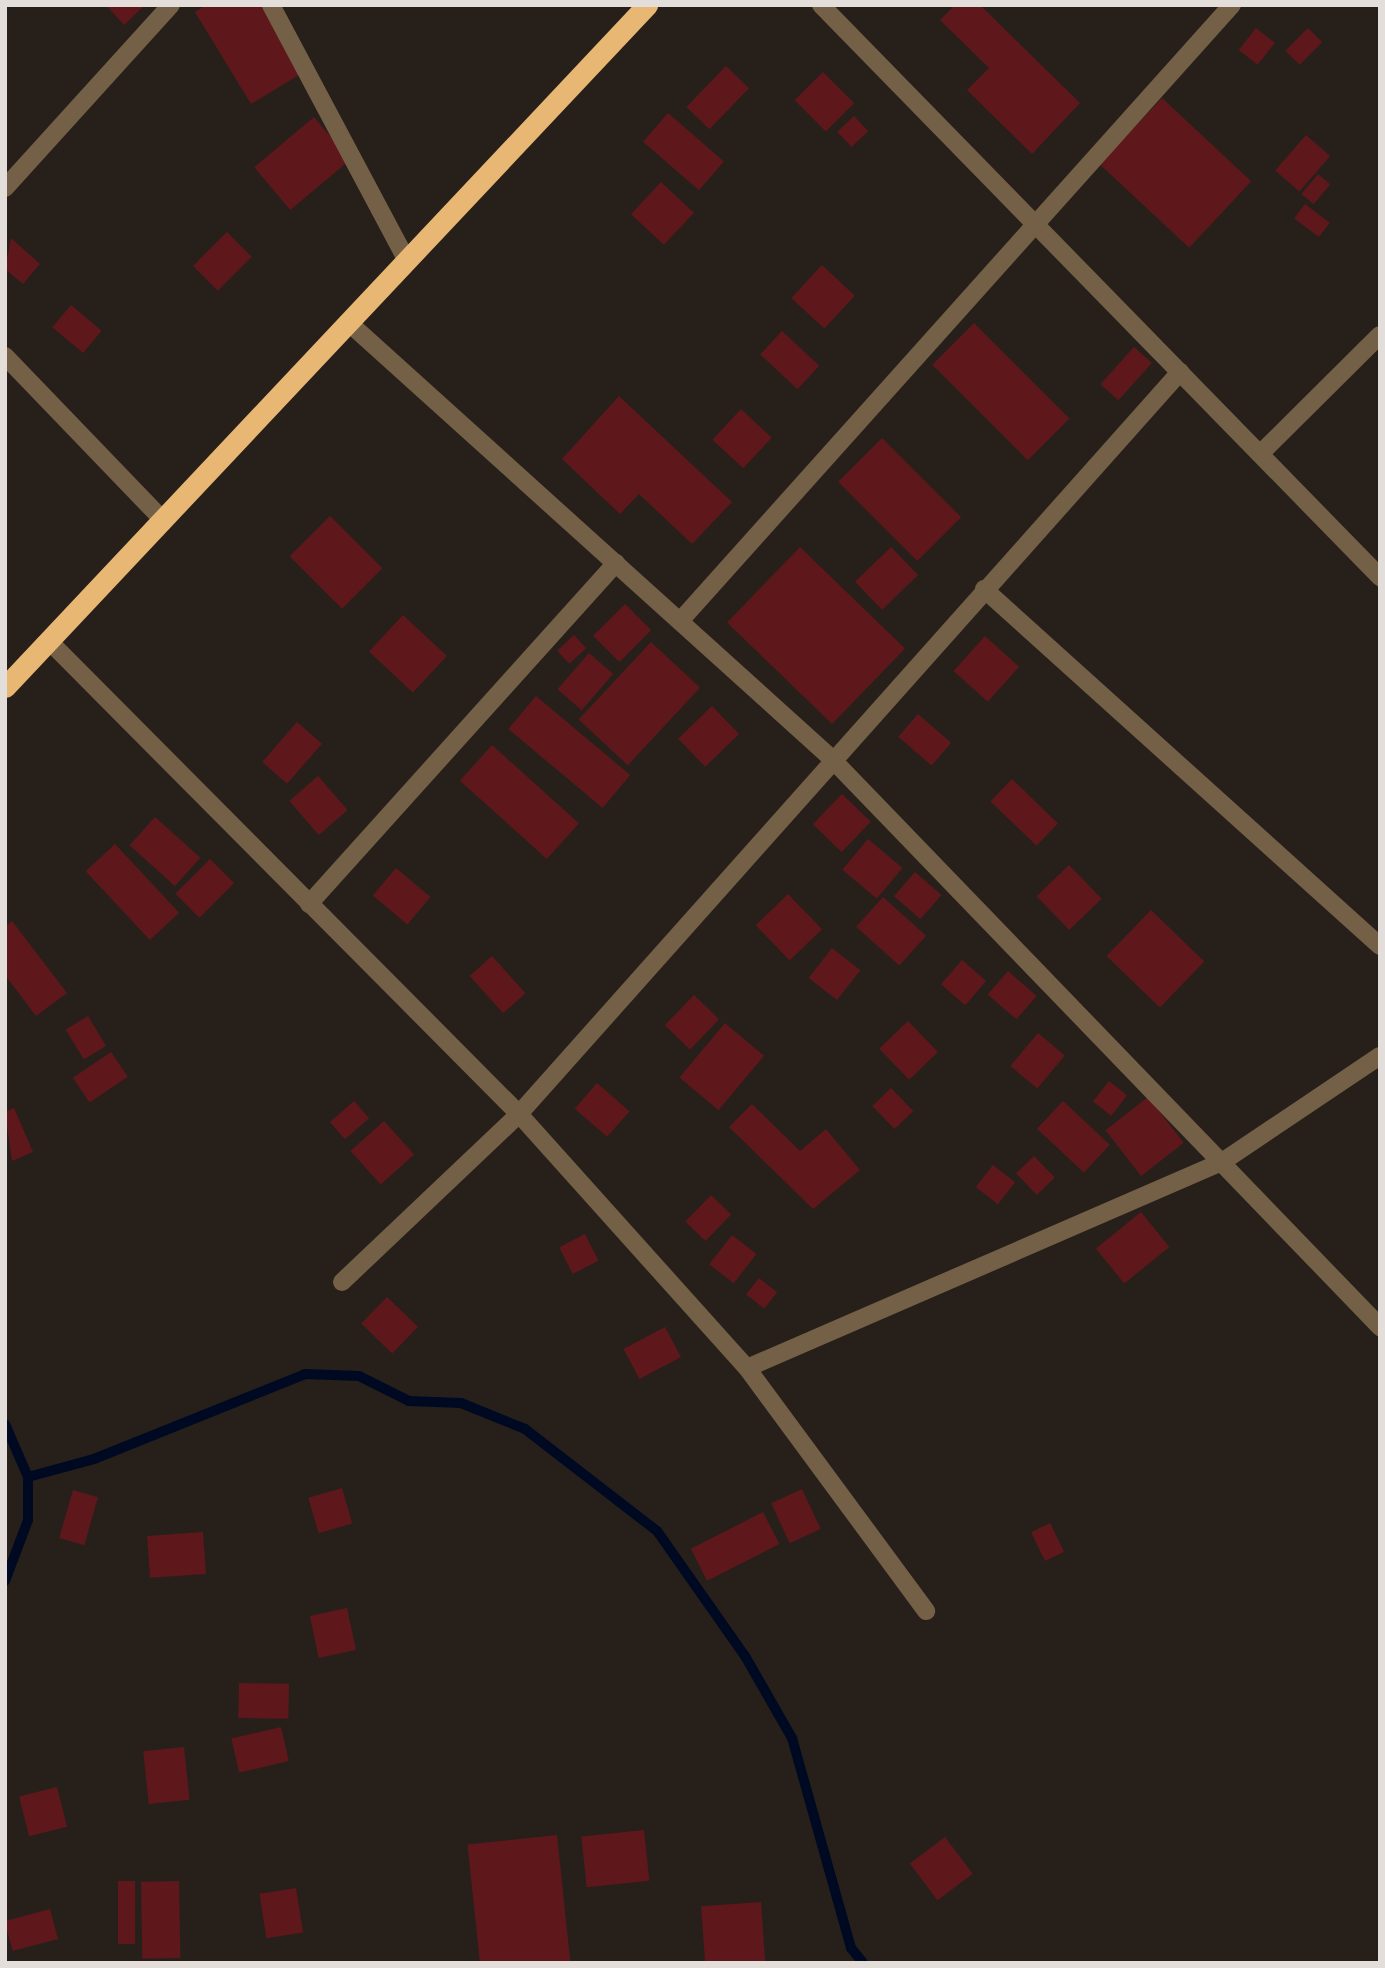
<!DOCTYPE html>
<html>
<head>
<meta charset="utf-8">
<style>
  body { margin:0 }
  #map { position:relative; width:1385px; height:1968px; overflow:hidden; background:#27201a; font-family:"Golos Text",sans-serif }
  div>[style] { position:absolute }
  .stream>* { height:10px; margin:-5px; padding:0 5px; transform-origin:5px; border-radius:5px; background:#000922 }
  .building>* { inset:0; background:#5e171a; transform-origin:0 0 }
  .minor>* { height:18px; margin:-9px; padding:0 9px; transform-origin:9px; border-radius:9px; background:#746046 }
  .highway>* { height:21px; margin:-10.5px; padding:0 10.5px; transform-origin:10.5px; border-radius:10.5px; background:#e9b774 }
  span { translate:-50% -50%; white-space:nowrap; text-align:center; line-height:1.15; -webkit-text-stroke:5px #27201a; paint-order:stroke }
  .frame { position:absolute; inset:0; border:7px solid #e3deda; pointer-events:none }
</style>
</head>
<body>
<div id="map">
  <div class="stream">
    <i style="left:5px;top:1424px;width:58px;rotate:66.5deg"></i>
    <i style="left:28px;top:1477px;width:68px;rotate:-15.3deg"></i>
    <i style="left:94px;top:1459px;width:227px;rotate:-21.9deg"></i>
    <i style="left:305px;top:1374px;width:54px;rotate:2.1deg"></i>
    <i style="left:359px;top:1376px;width:56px;rotate:26.6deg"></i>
    <i style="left:409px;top:1401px;width:52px;rotate:2.2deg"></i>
    <i style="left:461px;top:1403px;width:69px;rotate:22.1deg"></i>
    <i style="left:525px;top:1429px;width:167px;rotate:37.7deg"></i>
    <i style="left:657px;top:1531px;width:153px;rotate:54.9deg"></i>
    <i style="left:745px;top:1656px;width:95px;rotate:60.2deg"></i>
    <i style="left:792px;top:1738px;width:218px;rotate:74.3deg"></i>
    <i style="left:851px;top:1948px;width:19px;rotate:51deg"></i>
    <i style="left:5px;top:1581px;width:65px;rotate:-69.3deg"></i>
    <i style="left:28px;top:1520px;width:43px;rotate:-90deg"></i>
  </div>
  <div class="building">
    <i style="clip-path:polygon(106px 5px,145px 5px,124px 25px)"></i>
    <i style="clip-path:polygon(206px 5px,263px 5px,304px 72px,251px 104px,195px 12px)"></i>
    <i style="clip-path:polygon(955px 5px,980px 5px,1080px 103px,1032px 154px,967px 90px,989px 68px,940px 20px)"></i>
    <i style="left:1256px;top:28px;width:24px;height:28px;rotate:38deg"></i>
    <i style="left:1308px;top:28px;width:20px;height:32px;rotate:45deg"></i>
    <i style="left:726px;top:66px;width:32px;height:57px;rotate:44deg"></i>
    <i style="left:823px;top:72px;width:44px;height:40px;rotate:45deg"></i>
    <i style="left:1162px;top:98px;width:122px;height:91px;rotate:43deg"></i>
    <i style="left:668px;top:113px;width:74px;height:38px;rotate:41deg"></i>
    <i style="left:854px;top:116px;width:21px;height:23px;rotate:47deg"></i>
    <i style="left:314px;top:117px;width:56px;height:78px;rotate:50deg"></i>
    <i style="left:1306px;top:135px;width:32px;height:47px;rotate:41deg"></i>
    <i style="left:1318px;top:174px;width:16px;height:26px;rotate:40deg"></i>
    <i style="left:661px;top:182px;width:45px;height:44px;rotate:43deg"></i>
    <i style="left:1305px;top:204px;width:31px;height:18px;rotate:37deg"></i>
    <i style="left:227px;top:232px;width:35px;height:48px;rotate:45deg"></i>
    <i style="clip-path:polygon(11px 238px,40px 264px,23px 284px,5px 269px)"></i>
    <i style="left:822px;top:265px;width:45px;height:45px;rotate:43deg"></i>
    <i style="left:71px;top:305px;width:40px;height:29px;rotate:40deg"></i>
    <i style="left:974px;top:323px;width:135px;height:59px;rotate:45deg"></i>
    <i style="left:782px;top:331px;width:51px;height:32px;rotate:43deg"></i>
    <i style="left:1134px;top:347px;width:24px;height:50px;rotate:42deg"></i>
    <i style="clip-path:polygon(619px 396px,732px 502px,692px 544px,639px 494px,620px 514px,562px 459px)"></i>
    <i style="left:741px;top:409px;width:42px;height:42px;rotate:43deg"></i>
    <i style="left:882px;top:438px;width:112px;height:62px;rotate:45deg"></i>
    <i style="left:330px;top:516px;width:74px;height:57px;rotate:45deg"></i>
    <i style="left:800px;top:547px;width:146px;height:105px;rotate:44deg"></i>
    <i style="left:891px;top:547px;width:39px;height:50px;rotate:46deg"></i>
    <i style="left:625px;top:604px;width:37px;height:45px;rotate:45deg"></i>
    <i style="left:403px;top:615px;width:60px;height:50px;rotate:43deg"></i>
    <i style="left:574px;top:635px;width:18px;height:23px;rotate:47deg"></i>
    <i style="left:985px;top:636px;width:46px;height:47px;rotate:42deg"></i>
    <i style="left:651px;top:642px;width:67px;height:106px;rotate:43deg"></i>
    <i style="left:589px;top:653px;width:32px;height:48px;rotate:41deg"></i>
    <i style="left:536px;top:696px;width:123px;height:43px;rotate:40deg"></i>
    <i style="left:712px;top:706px;width:39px;height:47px;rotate:46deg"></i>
    <i style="left:918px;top:714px;width:44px;height:30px;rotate:41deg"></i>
    <i style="left:297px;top:722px;width:33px;height:53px;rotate:41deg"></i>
    <i style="left:492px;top:745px;width:117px;height:48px;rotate:42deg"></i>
    <i style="left:318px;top:776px;width:45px;height:38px;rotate:49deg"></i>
    <i style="left:1012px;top:779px;width:64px;height:31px;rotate:44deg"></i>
    <i style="left:842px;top:794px;width:40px;height:42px;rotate:44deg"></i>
    <i style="left:155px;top:817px;width:61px;height:38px;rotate:42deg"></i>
    <i style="left:868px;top:839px;width:45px;height:40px;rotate:40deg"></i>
    <i style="left:115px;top:844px;width:94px;height:40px;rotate:47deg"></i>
    <i style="left:210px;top:859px;width:34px;height:49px;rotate:45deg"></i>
    <i style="left:1069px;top:865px;width:47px;height:45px;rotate:46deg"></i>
    <i style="left:396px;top:868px;width:45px;height:36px;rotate:40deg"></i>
    <i style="left:915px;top:872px;width:35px;height:32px;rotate:41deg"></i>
    <i style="left:788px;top:894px;width:49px;height:45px;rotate:46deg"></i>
    <i style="left:883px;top:897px;width:58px;height:40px;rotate:42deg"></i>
    <i style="left:1151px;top:910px;width:74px;height:64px;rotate:44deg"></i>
    <i style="clip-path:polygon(12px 921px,67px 993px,36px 1016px,5px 975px,5px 927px)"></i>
    <i style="left:832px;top:948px;width:36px;height:38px;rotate:38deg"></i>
    <i style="left:492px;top:956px;width:50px;height:30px;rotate:48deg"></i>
    <i style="left:962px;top:960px;width:32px;height:32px;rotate:41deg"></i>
    <i style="left:1008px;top:971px;width:38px;height:31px;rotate:41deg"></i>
    <i style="left:694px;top:995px;width:35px;height:42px;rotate:44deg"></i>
    <i style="left:88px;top:1016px;width:35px;height:26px;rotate:59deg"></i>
    <i style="left:908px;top:1021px;width:43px;height:40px;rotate:46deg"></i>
    <i style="left:725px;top:1023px;width:51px;height:71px;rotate:40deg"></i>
    <i style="left:1038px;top:1033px;width:35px;height:43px;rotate:40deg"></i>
    <i style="left:111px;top:1052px;width:30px;height:46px;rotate:56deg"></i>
    <i style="left:1109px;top:1081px;width:23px;height:26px;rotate:38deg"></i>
    <i style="left:597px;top:1083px;width:43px;height:34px;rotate:41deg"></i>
    <i style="left:891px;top:1088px;width:32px;height:26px;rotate:46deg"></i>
    <i style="left:1148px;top:1097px;width:58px;height:54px;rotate:52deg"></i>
    <i style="left:354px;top:1101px;width:23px;height:32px;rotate:49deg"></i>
    <i style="left:1063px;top:1101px;width:64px;height:38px;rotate:43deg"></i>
    <i style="clip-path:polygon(752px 1104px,800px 1151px,826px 1129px,860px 1170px,813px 1209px,729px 1127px)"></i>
    <i style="clip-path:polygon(14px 1108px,33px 1152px,12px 1161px,5px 1112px)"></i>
    <i style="left:384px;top:1121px;width:45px;height:45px;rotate:48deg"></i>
    <i style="left:1034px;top:1156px;width:30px;height:25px;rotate:46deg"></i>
    <i style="left:993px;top:1165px;width:28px;height:28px;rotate:38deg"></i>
    <i style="left:711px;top:1195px;width:28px;height:37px;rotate:44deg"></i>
    <i style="left:1141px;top:1212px;width:45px;height:58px;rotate:51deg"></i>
    <i style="left:585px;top:1234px;width:30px;height:29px;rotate:63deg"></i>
    <i style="left:732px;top:1235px;width:31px;height:37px;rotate:38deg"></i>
    <i style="left:759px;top:1278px;width:23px;height:21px;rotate:38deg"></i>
    <i style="left:387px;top:1297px;width:43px;height:37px;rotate:44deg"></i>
    <i style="left:665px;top:1327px;width:34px;height:47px;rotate:62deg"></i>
    <i style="left:342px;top:1488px;width:37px;height:35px;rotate:74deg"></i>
    <i style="left:802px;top:1489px;width:44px;height:34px;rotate:65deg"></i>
    <i style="left:73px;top:1490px;width:26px;height:50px;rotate:16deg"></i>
    <i style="left:763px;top:1512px;width:36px;height:81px;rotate:63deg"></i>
    <i style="left:1050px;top:1523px;width:32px;height:21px;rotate:64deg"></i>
    <i style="left:203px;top:1532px;width:42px;height:56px;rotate:86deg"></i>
    <i style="left:347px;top:1608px;width:43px;height:38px;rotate:78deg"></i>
    <i style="left:239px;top:1683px;width:50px;height:35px;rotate:1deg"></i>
    <i style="left:281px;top:1727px;width:35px;height:51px;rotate:77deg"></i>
    <i style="left:184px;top:1747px;width:53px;height:41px;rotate:84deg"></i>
    <i style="left:57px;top:1787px;width:41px;height:39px;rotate:76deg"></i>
    <i style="left:644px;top:1830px;width:51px;height:63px;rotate:84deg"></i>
    <i style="left:557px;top:1835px;width:129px;height:90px;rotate:84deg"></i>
    <i style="left:945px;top:1837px;width:46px;height:44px;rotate:53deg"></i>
    <i style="left:118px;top:1881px;width:17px;height:63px"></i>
    <i style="left:179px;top:1881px;width:77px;height:38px;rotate:89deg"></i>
    <i style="left:296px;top:1888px;width:45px;height:37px;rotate:81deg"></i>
    <i style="left:761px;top:1902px;width:61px;height:60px;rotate:86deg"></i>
    <i style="left:50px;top:1909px;width:31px;height:47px;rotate:75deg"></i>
  </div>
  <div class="minor">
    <i style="left:271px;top:5px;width:288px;rotate:62deg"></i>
    <i style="left:821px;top:5px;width:800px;rotate:45.66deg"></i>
    <i style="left:5px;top:188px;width:247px;rotate:-47.8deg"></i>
    <i style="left:348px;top:322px;width:651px;rotate:42.07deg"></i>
    <i style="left:831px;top:758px;width:791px;rotate:46.02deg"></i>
    <i style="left:5px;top:356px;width:225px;rotate:46.1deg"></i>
    <i style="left:1260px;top:454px;width:169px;rotate:-44.8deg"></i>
    <i style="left:984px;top:589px;width:533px;rotate:42.04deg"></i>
    <i style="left:680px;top:621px;width:827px;rotate:-48.14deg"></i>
    <i style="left:50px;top:642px;width:665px;rotate:45.18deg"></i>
    <i style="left:519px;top:1114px;width:341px;rotate:48.1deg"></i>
    <i style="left:747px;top:1368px;width:302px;rotate:53.6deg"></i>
    <i style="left:309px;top:904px;width:459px;rotate:-48deg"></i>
    <i style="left:342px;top:1282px;width:244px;rotate:-43.5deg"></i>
    <i style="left:519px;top:1114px;width:994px;rotate:-48.3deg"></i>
    <i style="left:747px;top:1368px;width:518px;rotate:-23.45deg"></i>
    <i style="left:1222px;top:1162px;width:190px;rotate:-33.9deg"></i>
  </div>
  <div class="highway">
    <i style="left:5px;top:687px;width:937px;rotate:-46.73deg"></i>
  </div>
  <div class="frame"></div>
</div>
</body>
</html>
